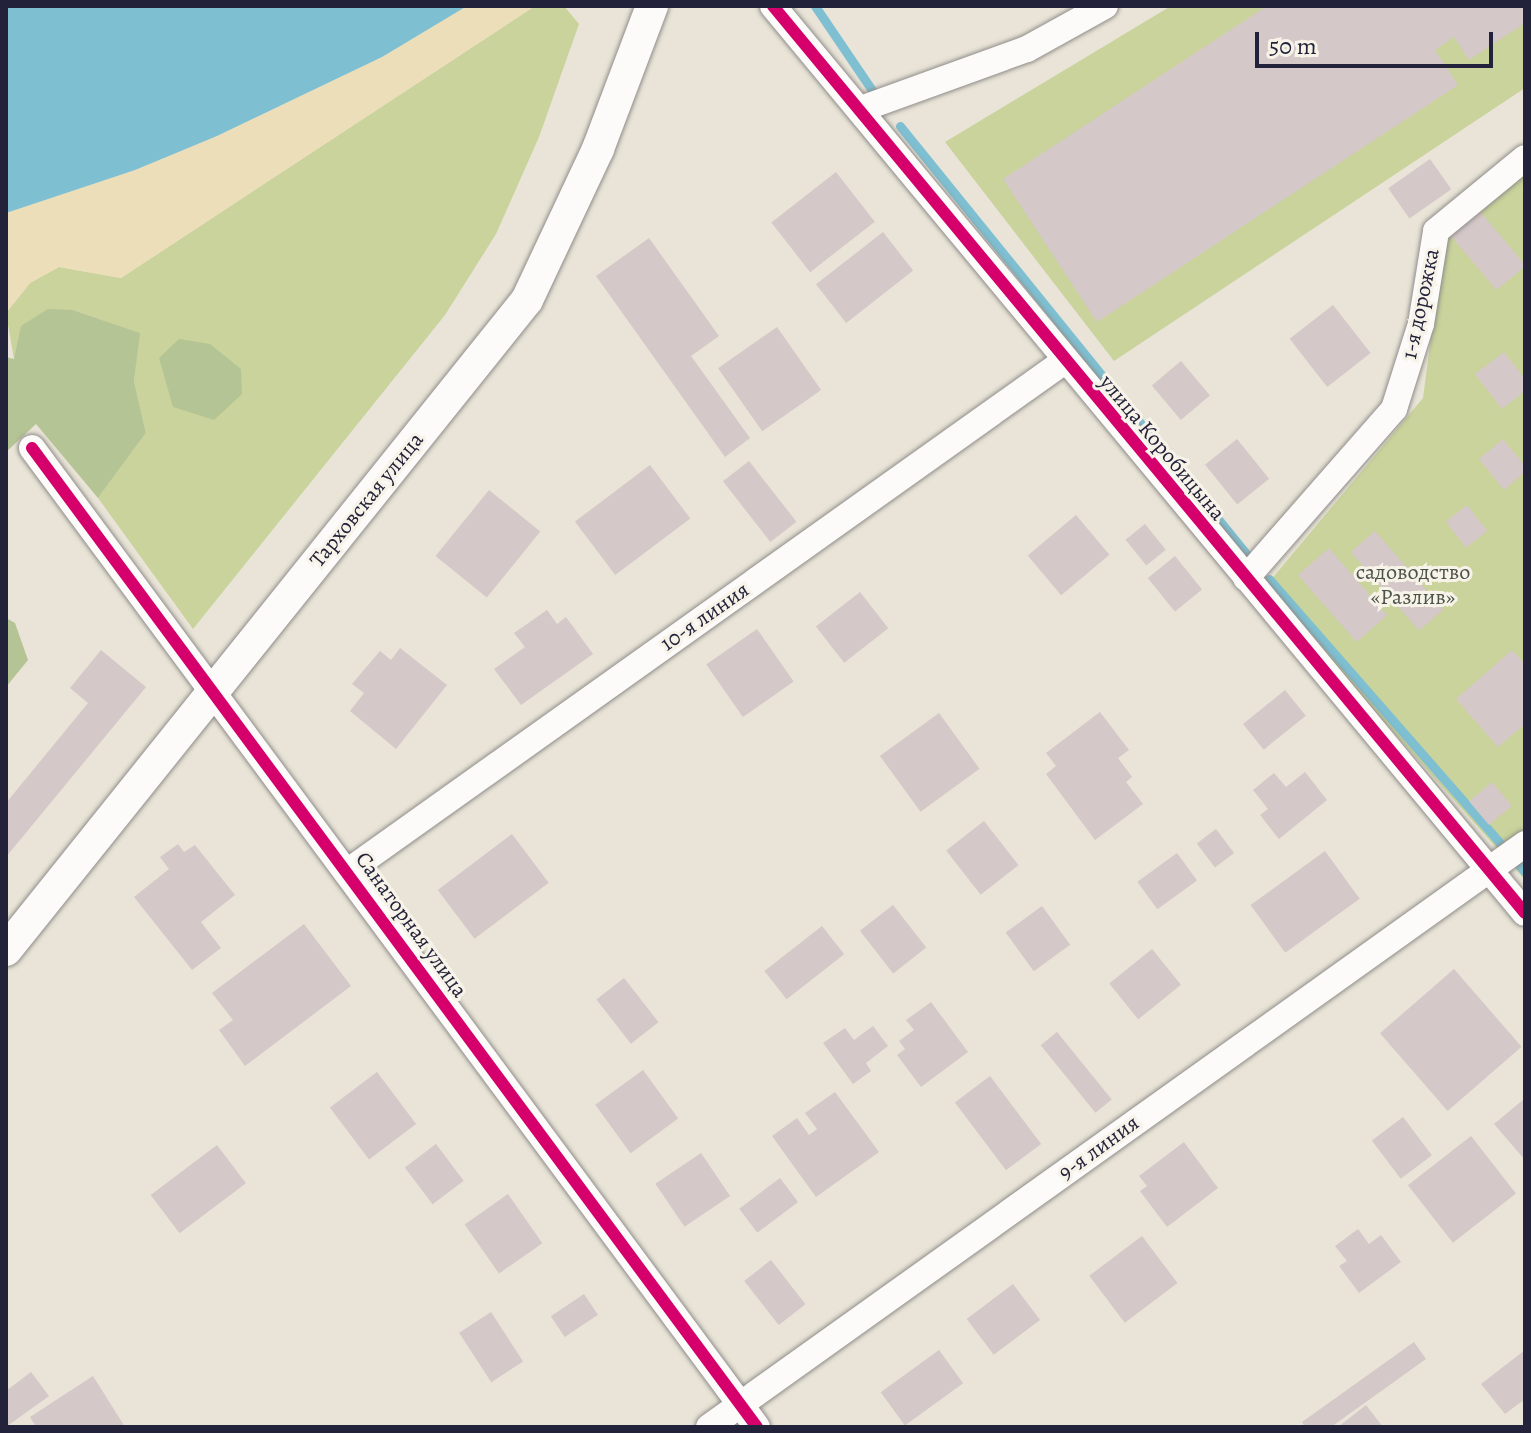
<!DOCTYPE html>
<html>
<head>
<meta charset="utf-8">
<style>
  body { margin:0 }
  #map { position:relative; width:1531px; height:1433px; overflow:hidden; background:#e9e4d7; font-family:Alegreya,serif }
  div>[style] { position:absolute }
  .green>* { inset:0; background:#c9d39b }
  .forest>* { inset:0; background:#b5c494 }
  .sand>* { inset:0; background:#ecdeb8 }
  .water>* { inset:0; background:#7ebfd1 }
  .stream>* { height:9px; margin:-4.5px; padding:0 4.5px; transform-origin:4.5px; border-radius:4.5px; background:#7ebfd1 }
  .building>* { inset:0; background:#d5c8c8; transform-origin:0 0 }
  .roads { filter:drop-shadow(0 0 2px #8f8d8a) drop-shadow(0 0 2px #8f8d8a) }
  .minor>* { height:26px; margin:-13px; padding:0 13px; transform-origin:13px; border-radius:13px; background:#fcfbf9 }
  .tertiary>* { height:32px; margin:-16px; padding:0 16px; transform-origin:16px; border-radius:16px; background:#fcfbf9 }
  .cycleway>* { height:12px; margin:-6px; padding:0 6px; transform-origin:6px; border-radius:6px; background:#d6006c }
  span { translate:-50% -50%; white-space:nowrap; text-align:center; line-height:1.15; -webkit-text-stroke:6px #f7f3e8; paint-order:stroke }
  .street-label { font-size:22px; color:#22223b }
  .park-label { font-size:22px; color:#4c5349 }
  .frame { position:absolute; inset:0; border:8px solid #22223b; pointer-events:none }
  .scale { position:absolute; left:1255px; top:32px; width:238px; height:36px; box-sizing:border-box; border:4px solid #22223b; border-top:0; padding-left:10px; font-size:24px; line-height:28px; white-space:nowrap; color:#22223b; -webkit-text-stroke:6px #f7f3e8; paint-order:stroke }
</style>
</head>
<body>
<div id="map">
  <div class="green">
    <i style="clip-path:polygon(535px 6px,564px 6px,579px 24px,539px 137px,496px 234px,445px 315px,193px 629px,98px 498px,146px 433px,134px 381px,139px 333px,73px 310px,14px 359px,6px 313px,30px 283px,59px 267px,121px 278px)"></i>
    <i style="clip-path:polygon(1171px 6px,1525px 6px,1525px 88px,1114px 361px,945px 142px)"></i>
    <i style="clip-path:polygon(1525px 170px,1525px 880px,1265px 587px,1423px 398px,1445px 231px)"></i>
  </div>
  <div class="forest">
    <i style="clip-path:polygon(48px 309px,73px 310px,140px 333px,134px 381px,146px 433px,98px 498px,36px 424px,6px 452px,6px 357px,14px 359px,21px 326px)"></i>
    <i style="clip-path:polygon(179px 339px,210px 344px,241px 369px,242px 394px,214px 420px,173px 407px,159px 358px)"></i>
    <i style="clip-path:polygon(6px 618px,15px 623px,28px 660px,6px 687px)"></i>
  </div>
  <div class="sand">
    <i style="clip-path:polygon(467px 6px,535px 6px,121px 278px,59px 267px,30px 283px,6px 313px,6px 213px,135px 170px,217px 136px,382px 57px)"></i>
  </div>
  <div class="water">
    <i style="clip-path:polygon(6px 6px,467px 6px,382px 57px,217px 136px,135px 170px,6px 213px)"></i>
  </div>
  <div class="stream">
    <i style="left:815px;top:6px;width:112px;rotate:55.9deg"></i>
    <i style="left:900px;top:126px;width:553px;rotate:51.02deg"></i>
    <i style="left:1269px;top:579px;width:351px;rotate:48.8deg"></i>
    <i style="left:1520px;top:866px;width:8px;rotate:50deg"></i>
  </div>
  <div class="building">
    <i style="clip-path:polygon(1267px 6px,1525px 6px,1525px 23px,1469px 60px,1454px 37px,1435px 50px,1458px 85px,1097px 322px,1003px 179px)"></i>
    <i style="left:1430px;top:159px;width:37px;height:51px;rotate:55deg"></i>
    <i style="left:836px;top:172px;width:63px;height:82px;rotate:52deg"></i>
    <i style="left:1478px;top:209px;width:74px;height:38px;rotate:50deg"></i>
    <i style="left:883px;top:232px;width:49px;height:85px;rotate:52deg"></i>
    <i style="clip-path:polygon(649px 238px,719px 336px,691px 356px,750px 438px,725px 457px,596px 276px)"></i>
    <i style="left:1333px;top:305px;width:61px;height:55px;rotate:52deg"></i>
    <i style="left:777px;top:327px;width:77px;height:72px;rotate:55deg"></i>
    <i style="clip-path:polygon(1504px 352px,1525px 379px,1525px 391px,1502px 409px,1475px 374px)"></i>
    <i style="left:1181px;top:361px;width:45px;height:38px;rotate:50deg"></i>
    <i style="left:1237px;top:439px;width:51px;height:41px;rotate:51deg"></i>
    <i style="clip-path:polygon(1503px 439px,1525px 466px,1525px 472px,1504px 490px,1479px 459px)"></i>
    <i style="left:749px;top:461px;width:77px;height:33px;rotate:52deg"></i>
    <i style="left:650px;top:465px;width:67px;height:94px;rotate:53deg"></i>
    <i style="left:489px;top:490px;width:66px;height:85px;rotate:39deg"></i>
    <i style="left:1467px;top:505px;width:33px;height:27px;rotate:52deg"></i>
    <i style="left:1076px;top:515px;width:52px;height:63px;rotate:50deg"></i>
    <i style="left:1145px;top:524px;width:33px;height:25px;rotate:51deg"></i>
    <i style="left:1375px;top:531px;width:104px;height:32px;rotate:49deg"></i>
    <i style="left:1329px;top:548px;width:89px;height:41px;rotate:49deg"></i>
    <i style="left:1175px;top:556px;width:43px;height:35px;rotate:51deg"></i>
    <i style="left:860px;top:592px;width:46px;height:56px;rotate:52deg"></i>
    <i style="clip-path:polygon(547px 610px,557px 624px,566px 617px,593px 654px,521px 705px,494px 669px,525px 647px,514px 633px)"></i>
    <i style="left:757px;top:629px;width:64px;height:62px;rotate:55deg"></i>
    <i style="clip-path:polygon(400px 648px,447px 685px,396px 749px,350px 711px,364px 693px,352px 684px,380px 651px,391px 660px)"></i>
    <i style="clip-path:polygon(101px 650px,146px 687px,6px 857px,6px 803px,88px 703px,70px 688px)"></i>
    <i style="clip-path:polygon(1512px 650px,1525px 664px,1525px 724px,1498px 747px,1456px 699px)"></i>
    <i style="left:1285px;top:690px;width:33px;height:54px;rotate:51deg"></i>
    <i style="clip-path:polygon(1100px 712px,1129px 750px,1118px 758px,1132px 777px,1126px 782px,1143px 804px,1095px 840px,1046px 774px,1056px 766px,1046px 753px)"></i>
    <i style="left:939px;top:713px;width:69px;height:73px;rotate:54deg"></i>
    <i style="clip-path:polygon(1305px 772px,1327px 800px,1279px 839px,1260px 815px,1268px 809px,1253px 790px,1274px 773px,1286px 787px)"></i>
    <i style="left:1492px;top:782px;width:31px;height:30px;rotate:50deg"></i>
    <i style="left:984px;top:821px;width:56px;height:48px;rotate:52deg"></i>
    <i style="left:1216px;top:829px;width:30px;height:24px;rotate:53deg"></i>
    <i style="left:512px;top:834px;width:61px;height:93px;rotate:53deg"></i>
    <i style="clip-path:polygon(178px 844px,184px 852px,195px 845px,235px 895px,201px 922px,221px 948px,192px 970px,134px 897px,169px 869px,160px 857px)"></i>
    <i style="left:1325px;top:851px;width:59px;height:92px;rotate:54deg"></i>
    <i style="left:1177px;top:853px;width:34px;height:49px;rotate:54deg"></i>
    <i style="left:893px;top:905px;width:54px;height:42px;rotate:52deg"></i>
    <i style="left:1042px;top:906px;width:48px;height:45px;rotate:54deg"></i>
    <i style="clip-path:polygon(304px 924px,351px 986px,245px 1066px,219px 1030px,233px 1020px,212px 993px)"></i>
    <i style="left:822px;top:926px;width:36px;height:73px;rotate:52deg"></i>
    <i style="left:1152px;top:949px;width:46px;height:55px;rotate:51deg"></i>
    <i style="left:1454px;top:969px;width:103px;height:98px;rotate:49deg"></i>
    <i style="left:624px;top:978px;width:56px;height:35px;rotate:52deg"></i>
    <i style="clip-path:polygon(931px 1002px,968px 1052px,921px 1087px,897px 1055px,905px 1049px,899px 1041px,914px 1030px,906px 1020px)"></i>
    <i style="clip-path:polygon(873px 1026px,888px 1046px,866px 1063px,871px 1071px,853px 1084px,823px 1043px,845px 1028px,854px 1040px)"></i>
    <i style="left:1057px;top:1032px;width:87px;height:21px;rotate:51deg"></i>
    <i style="left:643px;top:1070px;width:60px;height:59px;rotate:54deg"></i>
    <i style="left:377px;top:1072px;width:65px;height:59px;rotate:53deg"></i>
    <i style="left:990px;top:1076px;width:85px;height:44px;rotate:53deg"></i>
    <i style="clip-path:polygon(835px 1092px,879px 1152px,816px 1197px,772px 1136px,797px 1118px,809px 1135px,817px 1129px,805px 1113px)"></i>
    <i style="clip-path:polygon(1524px 1099px,1525px 1100px,1525px 1160px,1494px 1124px)"></i>
    <i style="left:1403px;top:1117px;width:48px;height:39px;rotate:53deg"></i>
    <i style="left:1471px;top:1136px;width:73px;height:80px;rotate:52deg"></i>
    <i style="clip-path:polygon(1184px 1142px,1218px 1188px,1167px 1227px,1140px 1191px,1147px 1186px,1139px 1176px)"></i>
    <i style="left:436px;top:1144px;width:46px;height:39px;rotate:53deg"></i>
    <i style="left:217px;top:1145px;width:48px;height:83px;rotate:53deg"></i>
    <i style="left:701px;top:1153px;width:52px;height:55px;rotate:56deg"></i>
    <i style="left:780px;top:1178px;width:30px;height:51px;rotate:53deg"></i>
    <i style="left:508px;top:1194px;width:60px;height:53px;rotate:55deg"></i>
    <i style="clip-path:polygon(1358px 1229px,1369px 1244px,1381px 1235px,1401px 1262px,1359px 1293px,1339px 1266px,1347px 1261px,1335px 1246px)"></i>
    <i style="left:1142px;top:1236px;width:59px;height:66px;rotate:53deg"></i>
    <i style="left:771px;top:1260px;width:56px;height:34px;rotate:52deg"></i>
    <i style="left:1013px;top:1284px;width:45px;height:58px;rotate:53deg"></i>
    <i style="left:584px;top:1294px;width:25px;height:40px;rotate:56deg"></i>
    <i style="left:491px;top:1312px;width:59px;height:38px;rotate:57deg"></i>
    <i style="clip-path:polygon(1414px 1342px,1426px 1359px,1331px 1427px,1305px 1427px,1302px 1422px)"></i>
    <i style="left:939px;top:1350px;width:41px;height:72px;rotate:54deg"></i>
    <i style="clip-path:polygon(1525px 1350px,1525px 1399px,1505px 1414px,1481px 1384px)"></i>
    <i style="clip-path:polygon(31px 1372px,49px 1396px,6px 1427px,6px 1391px)"></i>
    <i style="clip-path:polygon(93px 1376px,125px 1427px,36px 1427px,30px 1417px)"></i>
    <i style="clip-path:polygon(1366px 1405px,1383px 1427px,1338px 1427px)"></i>
  </div>
  <div class="roads">
    <div class="minor">
      <i style="left:773px;top:6px;width:1178px;rotate:50.34deg"></i>
      <i style="left:861px;top:109px;width:177px;rotate:-19.9deg"></i>
      <i style="left:1027px;top:49px;width:89px;rotate:-28.9deg"></i>
      <i style="left:32px;top:448px;width:1218px;rotate:53.48deg"></i>
      <i style="left:1246px;top:578px;width:225px;rotate:-48.8deg"></i>
      <i style="left:1394px;top:409px;width:89px;rotate:-72.4deg"></i>
      <i style="left:1421px;top:324px;width:94px;rotate:-80.8deg"></i>
      <i style="left:1436px;top:231px;width:115px;rotate:-39.4deg"></i>
      <i style="left:347px;top:872px;width:879px;rotate:-35.46deg"></i>
      <i style="left:709px;top:1427px;width:1003px;rotate:-35.54deg"></i>
    </div>
    <div class="tertiary">
      <i style="left:6px;top:950px;width:833px;rotate:-51.29deg"></i>
      <i style="left:527px;top:300px;width:167px;rotate:-64.8deg"></i>
      <i style="left:598px;top:149px;width:153px;rotate:-69.3deg"></i>
    </div>
  </div>
  <div class="cycleway">
    <i style="left:773px;top:6px;width:1178px;rotate:50.34deg"></i>
    <i style="left:32px;top:448px;width:1218px;rotate:53.48deg"></i>
  </div>
  <div class="street-label">
    <span style="left:1421px;top:304px;rotate:-78deg">1-я дорожка</span>
    <span style="left:1162px;top:448px;rotate:50deg">улица Коробицына</span>
    <span style="left:367px;top:500px;rotate:-51deg">Тарховская улица</span>
    <span style="left:705px;top:617px;rotate:-35deg">10-я линия</span>
    <span style="left:411px;top:925px;rotate:54deg">Санаторная улица</span>
    <span style="left:1099px;top:1148px;rotate:-36deg">9-я линия</span>
  </div>
  <div class="park-label">
    <span style="left:1413px;top:585px">садоводство<br>«Разлив»</span>
  </div>
  <div class="frame"></div>
  <div class="scale">50 m</div>
</div>
</body>
</html>
